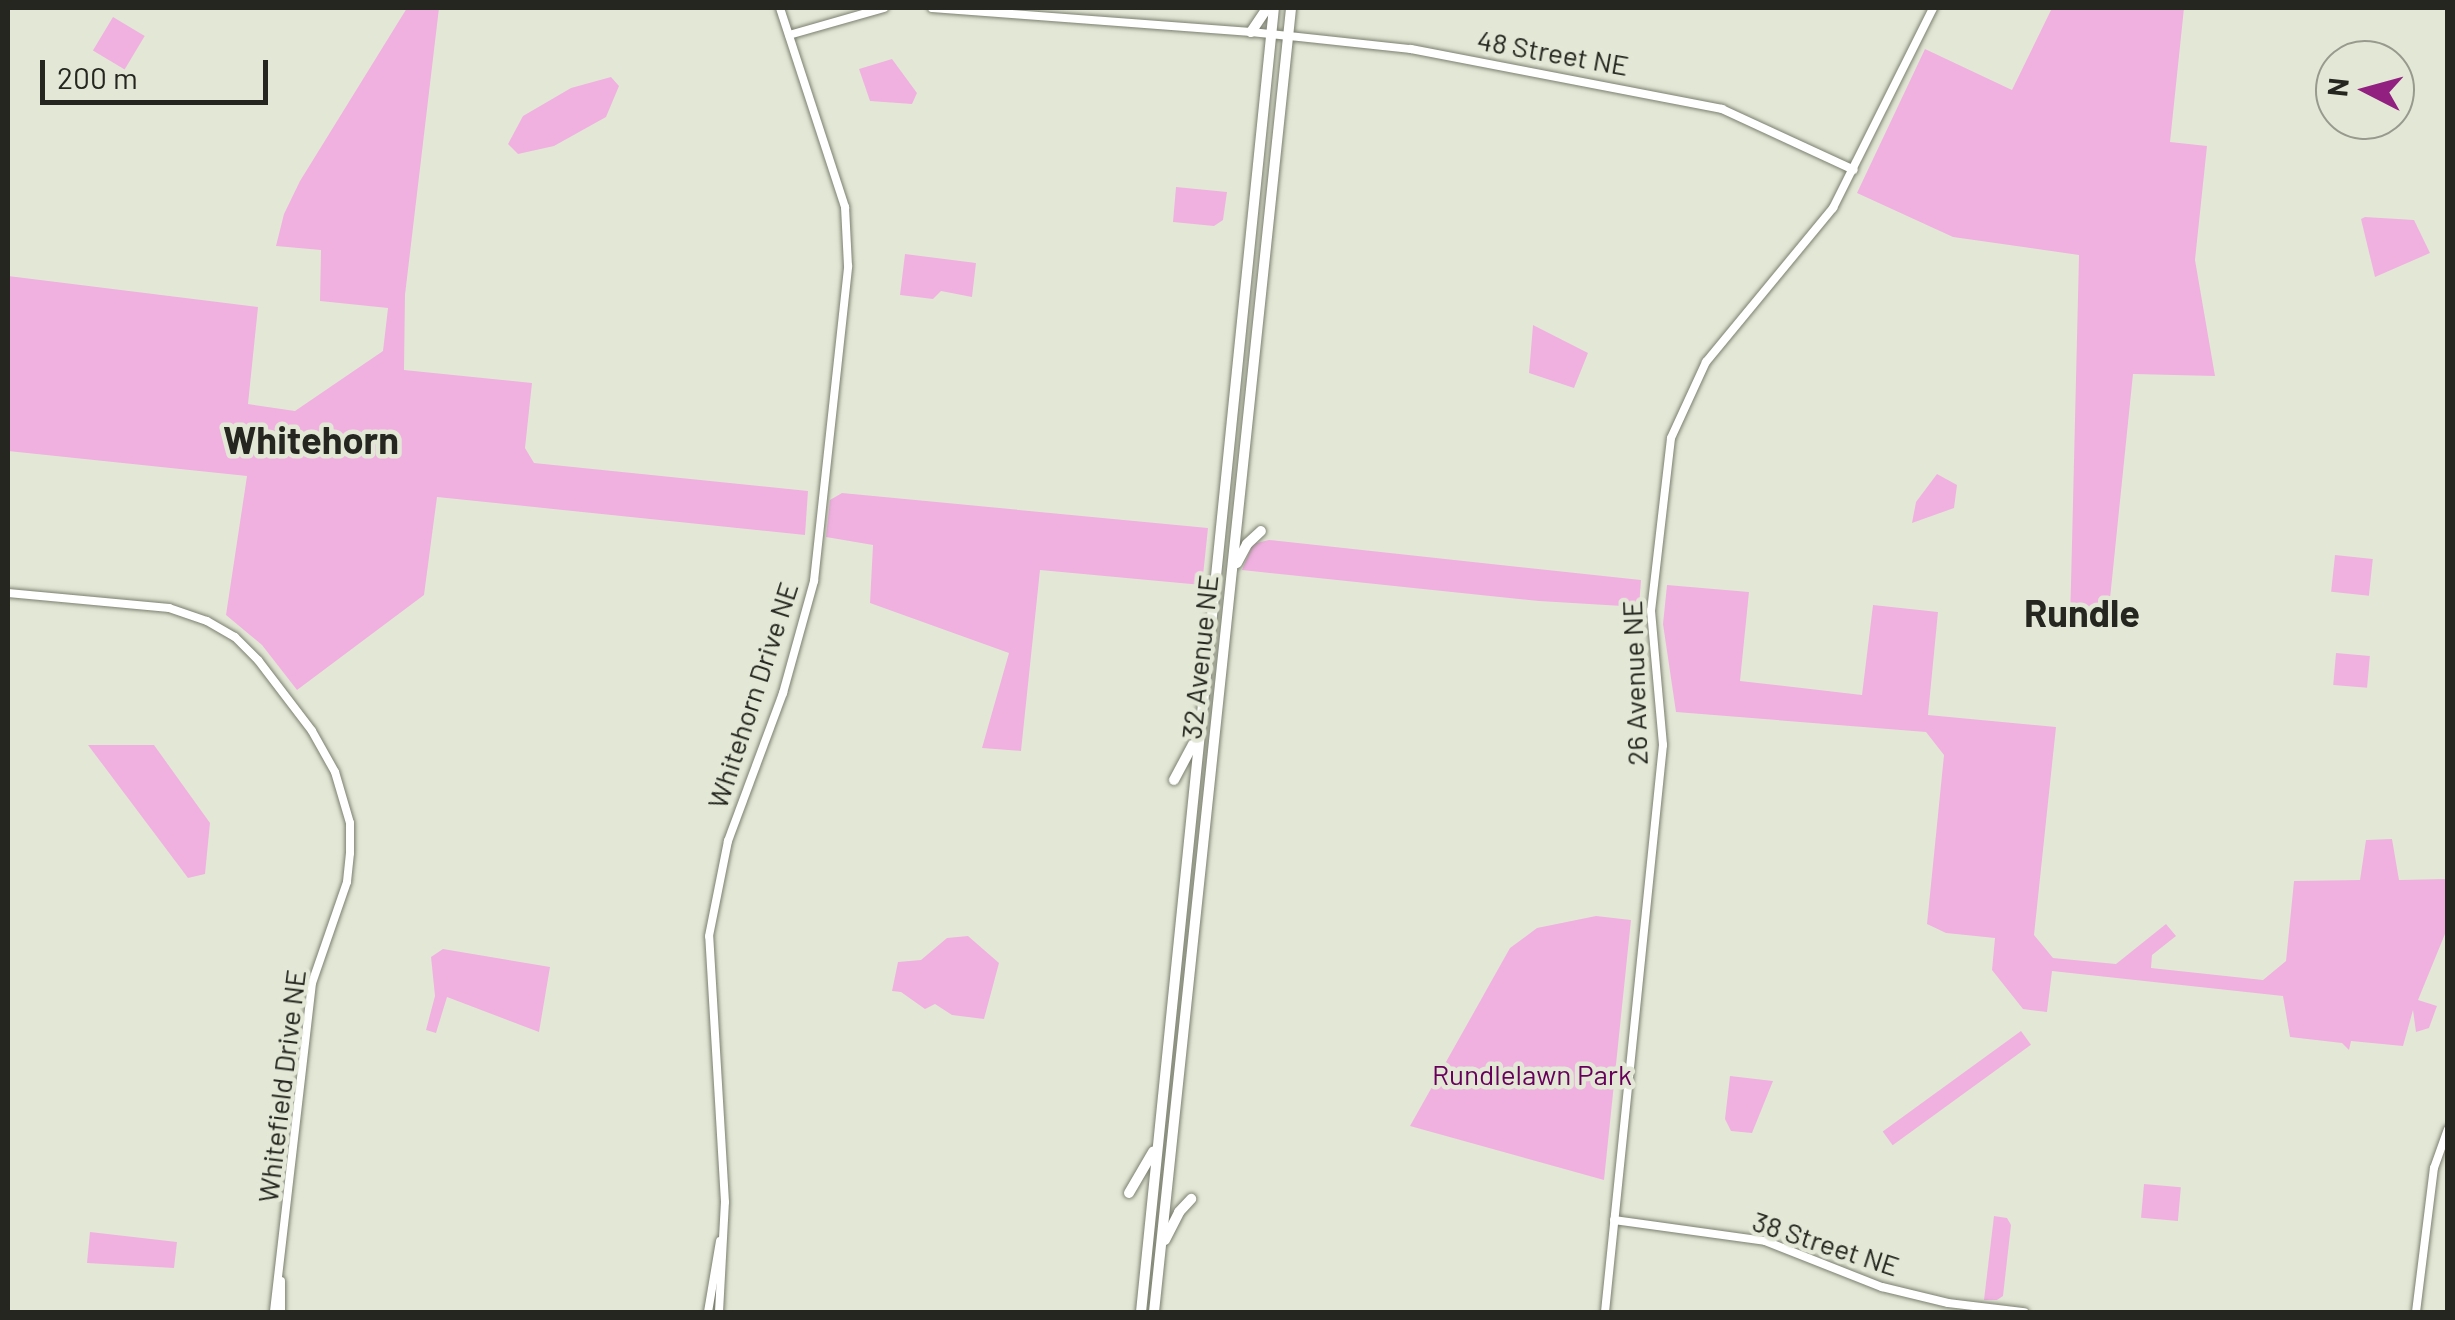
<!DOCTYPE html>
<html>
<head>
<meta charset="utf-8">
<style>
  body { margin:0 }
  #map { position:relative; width:2455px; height:1320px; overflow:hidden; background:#e3e8d6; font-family:Barlow,sans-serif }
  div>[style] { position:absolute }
  .green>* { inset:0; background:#f0b1e1; transform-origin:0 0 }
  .roads { filter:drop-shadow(0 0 2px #7b7f6f) drop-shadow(0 0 2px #7b7f6f) }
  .minor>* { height:8px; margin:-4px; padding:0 4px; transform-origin:4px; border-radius:4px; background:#fff }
  .major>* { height:10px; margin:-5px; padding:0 5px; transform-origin:5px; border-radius:5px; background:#fff }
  span { translate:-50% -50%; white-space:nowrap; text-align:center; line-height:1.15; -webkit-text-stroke:9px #e3e8d6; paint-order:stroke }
  .street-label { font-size:28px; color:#24261f }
  .park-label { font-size:28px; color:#68005b }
  .district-label { font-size:38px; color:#24261f; font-weight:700 }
  .frame { position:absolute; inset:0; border:10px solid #24261f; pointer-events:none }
  .north { position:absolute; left:2315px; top:40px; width:100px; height:100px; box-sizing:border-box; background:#e3e8d6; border:2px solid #979a8d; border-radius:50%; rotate:276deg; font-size:28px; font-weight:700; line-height:40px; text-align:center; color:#24261f }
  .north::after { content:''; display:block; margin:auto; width:35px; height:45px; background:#912080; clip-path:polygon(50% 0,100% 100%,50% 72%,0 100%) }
  .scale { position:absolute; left:40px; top:60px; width:228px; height:45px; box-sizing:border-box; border:5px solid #24261f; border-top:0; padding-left:12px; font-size:30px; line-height:35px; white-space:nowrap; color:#24261f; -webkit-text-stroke:8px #e3e8d6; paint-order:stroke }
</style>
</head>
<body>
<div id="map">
  <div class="green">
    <i style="clip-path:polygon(407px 8px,439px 8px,405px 295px,404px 370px,532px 383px,525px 448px,534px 463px,808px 491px,805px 535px,437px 497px,424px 595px,297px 690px,262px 645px,226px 615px,247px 476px,8px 451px,8px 276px,258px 307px,248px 404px,295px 411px,383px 351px,388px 308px,320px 301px,321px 250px,276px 246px,284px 214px,300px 181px)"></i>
    <i style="clip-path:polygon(2052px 8px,2184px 8px,2170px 142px,2207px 146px,2195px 260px,2215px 376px,2133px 374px,2107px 628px,2064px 624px,2070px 616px,2071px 584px,2079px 255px,1953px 237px,1857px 193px,1925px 49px,2012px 90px)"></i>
    <i style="left:113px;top:17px;width:37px;height:39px;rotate:31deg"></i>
    <i style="clip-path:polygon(892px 59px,917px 93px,912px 104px,870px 101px,859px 69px)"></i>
    <i style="clip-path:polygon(611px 77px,619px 86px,606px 117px,554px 146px,518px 154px,508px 144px,523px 116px,571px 88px)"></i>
    <i style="clip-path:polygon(1176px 187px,1227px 192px,1223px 220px,1214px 226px,1173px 222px)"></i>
    <i style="clip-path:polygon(2365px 217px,2414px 220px,2430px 253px,2375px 277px,2361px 219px)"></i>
    <i style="clip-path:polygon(905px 254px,976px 263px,972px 297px,941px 291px,933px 299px,900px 295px)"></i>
    <i style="clip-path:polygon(1533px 325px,1588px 353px,1574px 388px,1529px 373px)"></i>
    <i style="clip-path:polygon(1937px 474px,1957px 485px,1954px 508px,1912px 523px,1916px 502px)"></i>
    <i style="clip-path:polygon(842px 493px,1208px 528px,1202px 585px,1040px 570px,1021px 751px,982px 748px,1009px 653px,870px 603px,873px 545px,826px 537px,830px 500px)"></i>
    <i style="clip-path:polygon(1269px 540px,1641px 580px,1639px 607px,1539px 601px,1242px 570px,1253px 544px)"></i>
    <i style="left:2335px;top:555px;width:38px;height:37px;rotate:6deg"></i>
    <i style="clip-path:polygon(1667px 585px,1749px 592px,1740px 681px,1862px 695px,1873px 605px,1938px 612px,1928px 715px,2056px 727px,2034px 935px,2053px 958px,2116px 964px,2166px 924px,2176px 936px,2152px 955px,2151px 968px,2263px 980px,2286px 961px,2294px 881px,2360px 880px,2366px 840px,2392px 839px,2399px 880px,2447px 879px,2447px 929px,2418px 1000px,2437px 1006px,2429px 1028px,2416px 1032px,2413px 1010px,2403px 1046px,2351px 1041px,2349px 1050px,2342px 1043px,2290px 1037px,2283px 996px,2052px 971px,2047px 1012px,2023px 1009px,1992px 970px,1995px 938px,1946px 933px,1927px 924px,1944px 755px,1926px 732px,1676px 712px,1663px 624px)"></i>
    <i style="left:2336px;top:653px;width:34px;height:32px;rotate:5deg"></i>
    <i style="clip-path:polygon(88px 745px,154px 745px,210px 823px,205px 874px,188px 878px)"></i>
    <i style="clip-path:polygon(1596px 916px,1631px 920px,1604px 1180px,1410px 1126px,1510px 948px,1537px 928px)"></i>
    <i style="clip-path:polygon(968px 936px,999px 963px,984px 1019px,952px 1015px,935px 1004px,925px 1009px,901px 992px,892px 991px,898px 962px,921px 960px,947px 938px)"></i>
    <i style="clip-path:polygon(443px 949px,550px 967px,539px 1032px,447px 997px,436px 1033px,426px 1030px,435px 996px,431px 957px)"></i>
    <i style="left:2021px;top:1031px;width:17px;height:171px;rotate:54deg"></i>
    <i style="clip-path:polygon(1730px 1076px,1773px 1081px,1752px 1133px,1731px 1131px,1725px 1119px)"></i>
    <i style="left:2144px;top:1184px;width:37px;height:34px;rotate:5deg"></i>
    <i style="clip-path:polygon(1994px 1216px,2007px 1218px,2011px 1225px,2003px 1296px,1997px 1300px,1984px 1300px)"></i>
    <i style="clip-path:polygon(90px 1232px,177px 1242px,174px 1268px,87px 1263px)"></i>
  </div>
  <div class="roads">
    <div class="minor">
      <i style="left:932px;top:8px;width:320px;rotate:4.3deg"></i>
      <i style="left:1251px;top:32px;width:161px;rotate:6.1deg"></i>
      <i style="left:1411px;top:49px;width:317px;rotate:10.9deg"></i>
      <i style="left:1722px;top:109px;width:145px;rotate:24.8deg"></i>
      <i style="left:789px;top:35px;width:99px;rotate:-15.9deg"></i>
      <i style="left:8px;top:593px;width:162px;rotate:5.3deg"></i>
      <i style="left:169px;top:608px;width:40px;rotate:18.9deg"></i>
      <i style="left:207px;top:621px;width:32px;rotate:30deg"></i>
      <i style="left:235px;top:637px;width:33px;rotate:45deg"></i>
      <i style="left:258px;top:660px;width:89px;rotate:52.7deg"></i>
      <i style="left:312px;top:731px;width:47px;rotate:60.7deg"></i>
      <i style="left:335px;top:772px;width:53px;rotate:73.6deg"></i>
      <i style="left:350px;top:823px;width:30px;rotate:90deg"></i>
      <i style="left:350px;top:853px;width:29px;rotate:96deg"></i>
      <i style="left:347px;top:882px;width:107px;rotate:109.1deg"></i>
      <i style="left:312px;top:983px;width:331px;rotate:96.6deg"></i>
      <i style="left:1614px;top:1220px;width:152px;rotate:7.9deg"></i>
      <i style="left:1765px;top:1241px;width:126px;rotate:21.5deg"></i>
      <i style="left:1882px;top:1287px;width:68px;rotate:13.6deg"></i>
      <i style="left:1948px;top:1303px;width:77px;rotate:6.8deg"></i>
      <i style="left:281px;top:1281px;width:31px;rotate:90deg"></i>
      <i style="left:708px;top:1312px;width:72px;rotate:-80.4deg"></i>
      <i style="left:719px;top:1312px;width:110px;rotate:-86.9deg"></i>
      <i style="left:725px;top:1202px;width:266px;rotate:-93.4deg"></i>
      <i style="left:709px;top:936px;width:97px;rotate:-78.7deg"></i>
      <i style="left:728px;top:841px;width:158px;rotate:-69.6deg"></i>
      <i style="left:783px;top:693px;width:116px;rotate:-74.5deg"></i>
      <i style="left:814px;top:581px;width:317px;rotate:-83.8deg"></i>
      <i style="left:848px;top:266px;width:59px;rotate:-92.9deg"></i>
      <i style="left:845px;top:207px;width:209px;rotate:-108.1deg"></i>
      <i style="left:1605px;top:1312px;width:570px;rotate:-84.16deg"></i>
      <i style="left:1663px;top:745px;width:135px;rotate:-95.1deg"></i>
      <i style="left:1651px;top:611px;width:174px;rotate:-83.4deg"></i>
      <i style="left:1671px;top:438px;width:84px;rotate:-65.3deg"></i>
      <i style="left:1706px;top:362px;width:200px;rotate:-50.5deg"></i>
      <i style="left:1833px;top:208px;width:224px;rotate:-63.4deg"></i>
      <i style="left:2416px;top:1312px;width:145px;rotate:-82.9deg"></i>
      <i style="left:2434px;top:1168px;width:41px;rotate:-70.3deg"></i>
    </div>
    <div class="major">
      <i style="left:1251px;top:32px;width:29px;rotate:-56deg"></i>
      <i style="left:1237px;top:563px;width:21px;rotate:-62deg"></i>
      <i style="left:1247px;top:544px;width:19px;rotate:-43deg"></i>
      <i style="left:1174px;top:780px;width:40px;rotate:-62deg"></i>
      <i style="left:1129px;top:1193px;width:48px;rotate:-59.7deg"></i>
      <i style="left:1165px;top:1240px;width:31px;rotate:-63deg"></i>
      <i style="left:1179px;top:1212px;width:18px;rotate:-47deg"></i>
      <i style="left:1141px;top:1312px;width:1311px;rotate:-84.18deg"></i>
      <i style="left:1154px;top:1312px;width:1311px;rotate:-84deg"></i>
    </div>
  </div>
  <div class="street-label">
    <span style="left:1553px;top:52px;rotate:10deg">48 Street NE</span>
    <span style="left:1199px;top:657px;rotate:-84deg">32 Avenue NE</span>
    <span style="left:1634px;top:683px;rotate:-92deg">26 Avenue NE</span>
    <span style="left:752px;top:695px;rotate:-72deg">Whitehorn Drive NE</span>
    <span style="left:281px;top:1086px;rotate:-83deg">Whitefield Drive NE</span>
    <span style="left:1826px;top:1243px;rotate:18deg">38 Street NE</span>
  </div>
  <div class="park-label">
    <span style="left:1532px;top:1074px">Rundlelawn Park</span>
  </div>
  <div class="district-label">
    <span style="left:311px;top:440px">Whitehorn</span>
    <span style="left:2082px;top:613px">Rundle</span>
  </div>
  <div class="frame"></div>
  <div class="north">N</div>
  <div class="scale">200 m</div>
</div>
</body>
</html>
